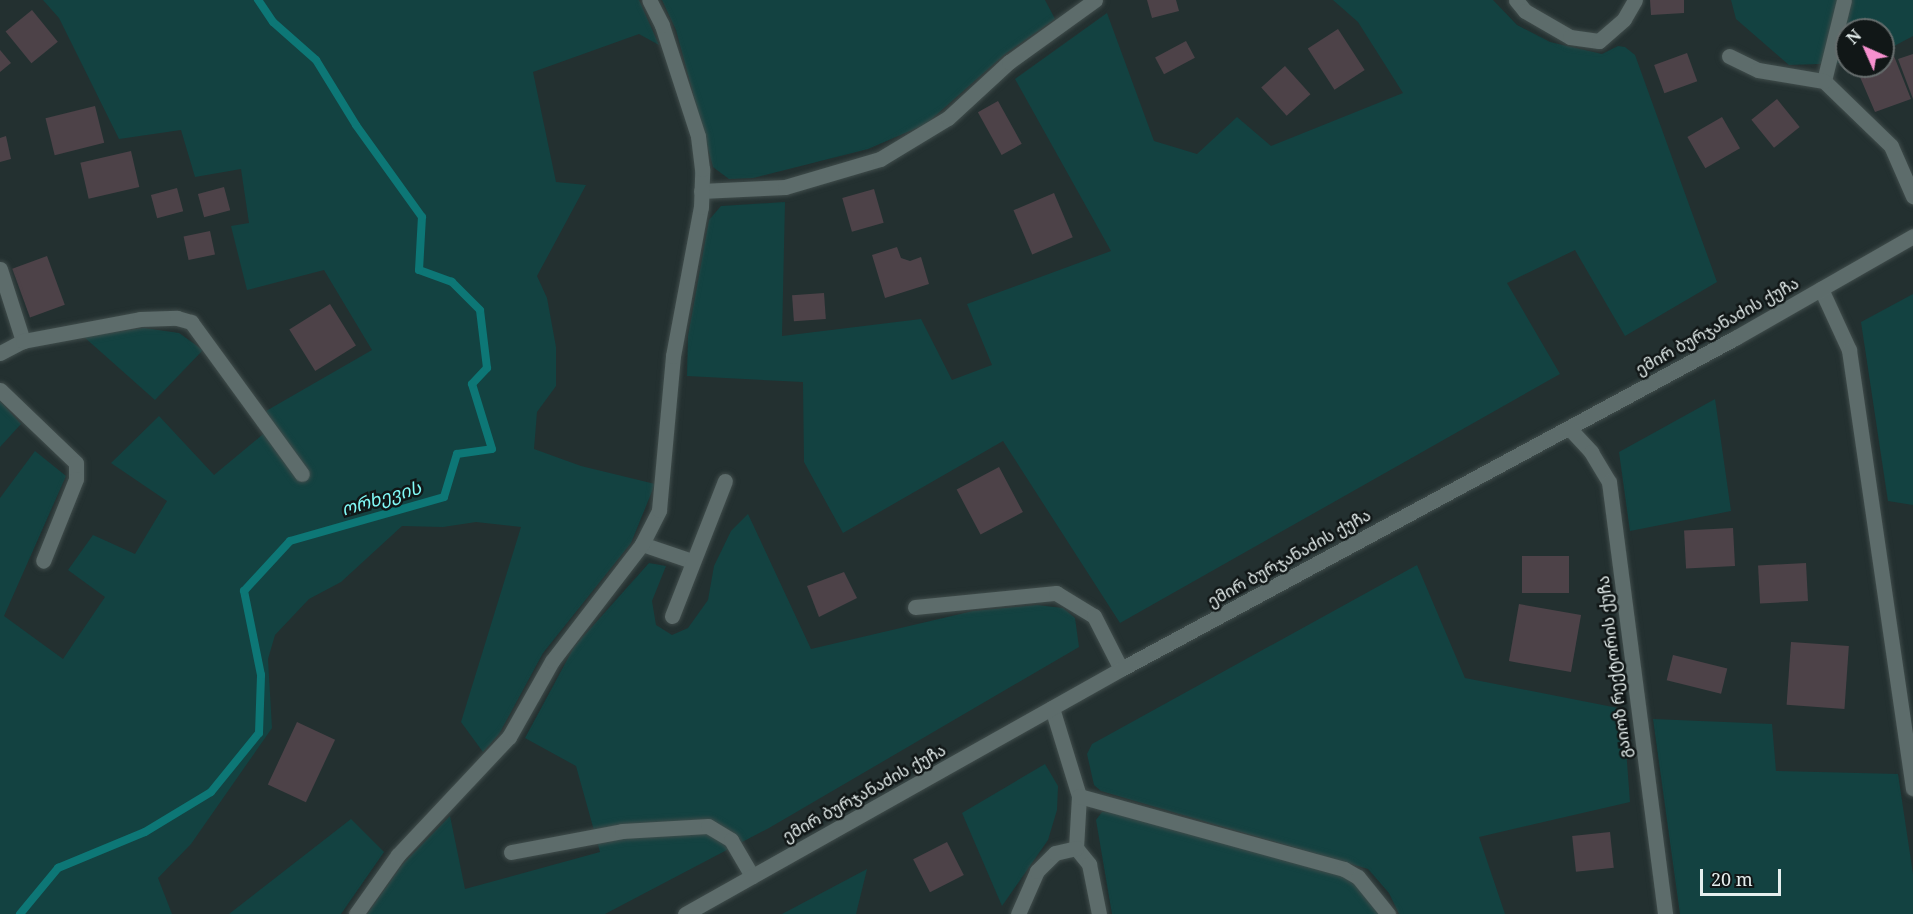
<!DOCTYPE html>
<html>
<head>
<meta charset="utf-8">
<style>
  body { margin:0 }
  #map { position:relative; width:1913px; height:914px; overflow:hidden; background:#233030; font-family:"Noto Serif","Noto Sans Georgian",serif }
  div>[style] { position:absolute }
  .green>* { inset:0; background:#134241 }
  .stream>* { height:8px; margin:-4px; padding:0 4px; transform-origin:4px; border-radius:4px; background:#0d7776 }
  .building>* { inset:0; background:#4d4248; transform-origin:0 0 }
  .roads { filter:drop-shadow(0 0 2px #404c4b) drop-shadow(0 0 2px #404c4b) }
  .minor>* { height:15px; margin:-7.5px; padding:0 7.5px; transform-origin:7.5px; border-radius:7.5px; background:#5d6c6b }
  span { translate:-50% -50%; white-space:nowrap; text-align:center; line-height:1.15; -webkit-text-stroke:5px #111717; paint-order:stroke }
  .street-label { font-size:16px; color:#e6efee }
  .water-label { font-size:18px; color:#82fbf8; font-style:italic }
  .north { position:absolute; left:1835px; top:18px; width:60px; height:60px; box-sizing:border-box; background:#111717; border:2px solid #666d6d; border-radius:50%; rotate:315deg; font-size:16px; font-weight:700; line-height:24px; text-align:center; color:#e6efee }
  .north::after { content:''; display:block; margin:auto; width:21px; height:27px; background:#f790cf; clip-path:polygon(50% 0,100% 100%,50% 72%,0 100%) }
  .scale { position:absolute; left:1700px; top:869px; width:81px; height:27px; box-sizing:border-box; border:3px solid #e6efee; border-top:0; padding-left:8px; font-size:18px; line-height:21px; white-space:nowrap; color:#e6efee; -webkit-text-stroke:4px #111717; paint-order:stroke }
</style>
</head>
<body>
<div id="map">
  <div class="green">
    <i style="clip-path:polygon(43px 0,639px 0,659px 45px,639px 34px,533px 72px,556px 182px,586px 185px,537px 276px,547px 298px,556px 347px,556px 386px,537px 412px,534px 449px,581px 466px,655px 484px,631px 543px,543px 653px,499px 734px,483px 752px,461px 722px,521px 527px,476px 522px,443px 527px,402px 526px,341px 582px,309px 599px,275px 635px,268px 659px,272px 728px,191px 844px,158px 878px,172px 914px,0 914px,0 498px,35px 451px,66px 476px,4px 616px,63px 659px,105px 597px,68px 570px,93px 535px,135px 554px,167px 501px,111px 463px,159px 416px,214px 475px,274px 425px,266px 411px,372px 350px,324px 270px,247px 290px,231px 226px,249px 223px,241px 169px,195px 177px,181px 130px,119px 139px,59px 18px)"></i>
    <i style="clip-path:polygon(662px 0,1045px 0,1055px 19px,1005px 54px,926px 124px,868px 149px,753px 178px,729px 179px,713px 167px,676px 30px)"></i>
    <i style="clip-path:polygon(1333px 0,1493px 0,1517px 25px,1550px 42px,1602px 54px,1618px 46px,1625px 47px,1635px 55px,1717px 282px,1625px 336px,1575px 250px,1507px 283px,1560px 374px,1120px 623px,1003px 441px,843px 533px,804px 462px,803px 382px,687px 376px,688px 336px,709px 220px,721px 206px,785px 202px,782px 336px,921px 319px,952px 380px,992px 365px,967px 304px,1111px 251px,1015px 79px,1107px 13px,1154px 141px,1197px 154px,1237px 117px,1271px 146px,1403px 93px,1358px 22px)"></i>
    <i style="clip-path:polygon(1731px 0,1913px 0,1913px 36px,1883px 52px,1883px 30px,1847px 30px,1847px 63px,1789px 65px,1736px 19px)"></i>
    <i style="clip-path:polygon(1913px 294px,1913px 505px,1888px 501px,1861px 322px)"></i>
    <i style="clip-path:polygon(144px 328px,179px 333px,203px 350px,155px 400px,83px 336px)"></i>
    <i style="clip-path:polygon(1715px 399px,1731px 511px,1630px 531px,1619px 452px)"></i>
    <i style="clip-path:polygon(0 401px,21px 424px,0 447px)"></i>
    <i style="clip-path:polygon(748px 514px,811px 649px,973px 611px,1037px 605px,1063px 608px,1075px 618px,1079px 647px,769px 828px,605px 914px,367px 914px,402px 865px,450px 816px,465px 889px,600px 852px,576px 766px,525px 738px,574px 647px,649px 563px,666px 566px,652px 601px,656px 625px,672px 635px,688px 628px,708px 600px,714px 566px,731px 531px)"></i>
    <i style="clip-path:polygon(1417px 565px,1465px 678px,1623px 709px,1630px 802px,1479px 837px,1505px 914px,1399px 914px,1389px 893px,1368px 869px,1101px 791px,1094px 785px,1087px 754px,1092px 744px)"></i>
    <i style="clip-path:polygon(1653px 719px,1772px 724px,1776px 771px,1898px 774px,1913px 874px,1913px 914px,1680px 914px)"></i>
    <i style="clip-path:polygon(1045px 764px,1058px 786px,1057px 810px,1048px 840px,1002px 906px,962px 813px)"></i>
    <i style="clip-path:polygon(1113px 811px,1351px 879px,1380px 914px,1112px 914px,1096px 820px,1102px 812px)"></i>
    <i style="clip-path:polygon(351px 819px,384px 852px,341px 914px,229px 914px)"></i>
    <i style="clip-path:polygon(867px 869px,856px 914px,782px 914px)"></i>
  </div>
  <div class="stream">
    <i style="left:20px;top:914px;width:60px;rotate:-50.4deg"></i>
    <i style="left:58px;top:868px;width:94px;rotate:-22.5deg"></i>
    <i style="left:145px;top:832px;width:77px;rotate:-31.2deg"></i>
    <i style="left:211px;top:792px;width:76px;rotate:-50.9deg"></i>
    <i style="left:259px;top:733px;width:58px;rotate:-88deg"></i>
    <i style="left:261px;top:675px;width:86px;rotate:-101.4deg"></i>
    <i style="left:244px;top:591px;width:68px;rotate:-47.4deg"></i>
    <i style="left:290px;top:541px;width:160px;rotate:-15.9deg"></i>
    <i style="left:444px;top:497px;width:45px;rotate:-73.2deg"></i>
    <i style="left:457px;top:454px;width:35px;rotate:-8deg"></i>
    <i style="left:492px;top:449px;width:68px;rotate:-107.1deg"></i>
    <i style="left:472px;top:384px;width:22px;rotate:-47deg"></i>
    <i style="left:487px;top:368px;width:58px;rotate:-96.9deg"></i>
    <i style="left:480px;top:310px;width:40px;rotate:-135deg"></i>
    <i style="left:452px;top:282px;width:35px;rotate:-160deg"></i>
    <i style="left:419px;top:270px;width:53px;rotate:-86.8deg"></i>
    <i style="left:422px;top:217px;width:113px;rotate:-125.7deg"></i>
    <i style="left:356px;top:125px;width:76px;rotate:-121.6deg"></i>
    <i style="left:316px;top:60px;width:57px;rotate:-138.5deg"></i>
    <i style="left:273px;top:22px;width:27px;rotate:-124deg"></i>
  </div>
  <div class="building">
    <i style="clip-path:polygon(1147px 0,1176px 0,1179px 11px,1152px 18px)"></i>
    <i style="clip-path:polygon(1650px 0,1684px 0,1684px 13px,1651px 15px)"></i>
    <i style="left:32px;top:10px;width:41px;height:34px;rotate:51deg"></i>
    <i style="left:1338px;top:29px;width:49px;height:36px;rotate:57deg"></i>
    <i style="left:1186px;top:41px;width:19px;height:35px;rotate:62deg"></i>
    <i style="clip-path:polygon(0 50px,11px 63px,0 72px)"></i>
    <i style="left:1687px;top:53px;width:30px;height:35px;rotate:70deg"></i>
    <i style="clip-path:polygon(1913px 54px,1913px 99px,1898px 59px)"></i>
    <i style="clip-path:polygon(1894px 56px,1911px 99px,1875px 112px,1857px 70px,1883px 66px,1883px 60px)"></i>
    <i style="left:1285px;top:66px;width:38px;height:32px;rotate:48deg"></i>
    <i style="left:1777px;top:99px;width:36px;height:33px;rotate:51deg"></i>
    <i style="left:998px;top:101px;width:49px;height:23px;rotate:61deg"></i>
    <i style="left:95px;top:106px;width:38px;height:51px;rotate:76deg"></i>
    <i style="left:1722px;top:117px;width:36px;height:40px;rotate:60deg"></i>
    <i style="clip-path:polygon(6px 136px,11px 159px,0 162px,0 138px)"></i>
    <i style="left:131px;top:151px;width:37px;height:52px;rotate:77deg"></i>
    <i style="left:224px;top:187px;width:24px;height:27px;rotate:75deg"></i>
    <i style="left:177px;top:188px;width:24px;height:27px;rotate:75deg"></i>
    <i style="left:874px;top:189px;width:35px;height:33px;rotate:74deg"></i>
    <i style="left:1054px;top:193px;width:48px;height:44px;rotate:67deg"></i>
    <i style="left:210px;top:231px;width:24px;height:27px;rotate:78deg"></i>
    <i style="clip-path:polygon(897px 247px,901px 258px,910px 261px,921px 257px,929px 284px,885px 298px,872px 255px)"></i>
    <i style="left:47px;top:256px;width:52px;height:37px;rotate:70deg"></i>
    <i style="left:824px;top:293px;width:26px;height:32px;rotate:86deg"></i>
    <i style="left:330px;top:304px;width:49px;height:48px;rotate:58deg"></i>
    <i style="left:999px;top:467px;width:51px;height:48px;rotate:62deg"></i>
    <i style="left:1733px;top:528px;width:38px;height:49px;rotate:87deg"></i>
    <i style="left:1522px;top:556px;width:47px;height:37px"></i>
    <i style="left:1806px;top:563px;width:38px;height:48px;rotate:87deg"></i>
    <i style="clip-path:polygon(844px 572px,857px 598px,819px 617px,807px 586px)"></i>
    <i style="left:1519px;top:604px;width:63px;height:58px;rotate:10deg"></i>
    <i style="left:1791px;top:642px;width:58px;height:63px;rotate:4deg"></i>
    <i style="left:1673px;top:655px;width:56px;height:26px;rotate:14deg"></i>
    <i style="left:297px;top:722px;width:42px;height:69px;rotate:25deg"></i>
    <i style="left:1610px;top:832px;width:36px;height:38px;rotate:84deg"></i>
    <i style="left:947px;top:842px;width:37px;height:38px;rotate:63deg"></i>
  </div>
  <div class="roads">
    <div class="minor">
      <i style="left:1516px;top:0;width:14px;rotate:51deg"></i>
      <i style="left:1525px;top:11px;width:52px;rotate:30deg"></i>
      <i style="left:1570px;top:37px;width:29px;rotate:8deg"></i>
      <i style="left:1599px;top:41px;width:33px;rotate:-41deg"></i>
      <i style="left:1624px;top:19px;width:22px;rotate:-60deg"></i>
      <i style="left:1844px;top:0;width:83px;rotate:103.9deg"></i>
      <i style="left:1824px;top:81px;width:93px;rotate:44.1deg"></i>
      <i style="left:1891px;top:146px;width:55px;rotate:66.3deg"></i>
      <i style="left:1729px;top:56px;width:32px;rotate:26deg"></i>
      <i style="left:1758px;top:70px;width:67px;rotate:9.5deg"></i>
      <i style="left:701px;top:191px;width:84px;rotate:-2.7deg"></i>
      <i style="left:785px;top:187px;width:99px;rotate:-16.4deg"></i>
      <i style="left:880px;top:159px;width:79px;rotate:-31.1deg"></i>
      <i style="left:948px;top:118px;width:83px;rotate:-42.6deg"></i>
      <i style="left:1009px;top:62px;width:106px;rotate:-35.8deg"></i>
      <i style="left:0;top:269px;width:76px;rotate:72.3deg"></i>
      <i style="left:1821px;top:289px;width:67px;rotate:65.3deg"></i>
      <i style="left:1849px;top:350px;width:443px;rotate:81.7deg"></i>
      <i style="left:0;top:353px;width:26px;rotate:-28deg"></i>
      <i style="left:23px;top:341px;width:119px;rotate:-10.6deg"></i>
      <i style="left:140px;top:319px;width:37px;rotate:-2deg"></i>
      <i style="left:177px;top:318px;width:15px;rotate:16deg"></i>
      <i style="left:191px;top:322px;width:188px;rotate:53.9deg"></i>
      <i style="left:0;top:390px;width:105px;rotate:43.8deg"></i>
      <i style="left:76px;top:463px;width:16px;rotate:90deg"></i>
      <i style="left:76px;top:479px;width:88px;rotate:111.9deg"></i>
      <i style="left:1569px;top:428px;width:33px;rotate:47deg"></i>
      <i style="left:1591px;top:452px;width:35px;rotate:59deg"></i>
      <i style="left:1609px;top:482px;width:436px;rotate:82.6deg"></i>
      <i style="left:642px;top:544px;width:53px;rotate:18.8deg"></i>
      <i style="left:915px;top:607px;width:142px;rotate:-5.7deg"></i>
      <i style="left:1056px;top:593px;width:44px;rotate:31.2deg"></i>
      <i style="left:1094px;top:616px;width:59px;rotate:63deg"></i>
      <i style="left:672px;top:616px;width:145px;rotate:-68.6deg"></i>
      <i style="left:1052px;top:708px;width:92px;rotate:72.9deg"></i>
      <i style="left:1079px;top:796px;width:52px;rotate:93.3deg"></i>
      <i style="left:1076px;top:848px;width:21px;rotate:51deg"></i>
      <i style="left:1089px;top:864px;width:51px;rotate:78.7deg"></i>
      <i style="left:1079px;top:796px;width:275px;rotate:15.4deg"></i>
      <i style="left:1344px;top:869px;width:16px;rotate:30deg"></i>
      <i style="left:1358px;top:877px;width:48px;rotate:51deg"></i>
      <i style="left:511px;top:852px;width:113px;rotate:-10.7deg"></i>
      <i style="left:622px;top:831px;width:86px;rotate:-3.3deg"></i>
      <i style="left:708px;top:826px;width:27px;rotate:31deg"></i>
      <i style="left:731px;top:840px;width:42px;rotate:59.7deg"></i>
      <i style="left:356px;top:914px;width:72px;rotate:-54.6deg"></i>
      <i style="left:398px;top:855px;width:162px;rotate:-46.8deg"></i>
      <i style="left:509px;top:737px;width:87px;rotate:-60.5deg"></i>
      <i style="left:552px;top:661px;width:148px;rotate:-52.4deg"></i>
      <i style="left:642px;top:544px;width:38px;rotate:-63deg"></i>
      <i style="left:659px;top:510px;width:155px;rotate:-84.8deg"></i>
      <i style="left:673px;top:356px;width:152px;rotate:-79.4deg"></i>
      <i style="left:701px;top:207px;width:38px;rotate:-88deg"></i>
      <i style="left:702px;top:169px;width:33px;rotate:-97deg"></i>
      <i style="left:698px;top:136px;width:117px;rotate:-108deg"></i>
      <i style="left:662px;top:25px;width:28px;rotate:-117deg"></i>
      <i style="left:685px;top:914px;width:500px;rotate:-29.33deg"></i>
      <i style="left:1121px;top:669px;width:698px;rotate:-28.33deg"></i>
      <i style="left:1735px;top:338px;width:205px;rotate:-29.8deg"></i>
      <i style="left:1018px;top:914px;width:47px;rotate:-66.2deg"></i>
      <i style="left:1037px;top:871px;width:25px;rotate:-45deg"></i>
      <i style="left:1055px;top:853px;width:22px;rotate:-13deg"></i>
    </div>
  </div>
  <div class="street-label">
    <span style="left:1717px;top:326px;rotate:-29deg">ემირ ბურჯანაძის ქუჩა</span>
    <span style="left:1289px;top:558px;rotate:-29deg">ემირ ბურჯანაძის ქუჩა</span>
    <span style="left:1614px;top:667px;rotate:-97deg">გაიოზ რექტორის ქუჩა</span>
    <span style="left:864px;top:793px;rotate:-29deg">ემირ ბურჯანაძის ქუჩა</span>
  </div>
  <div class="water-label">
    <span style="left:381px;top:498px;rotate:-16deg">ორხევის</span>
  </div>
  <div class="north">N</div>
  <div class="scale">20 m</div>
</div>
</body>
</html>
